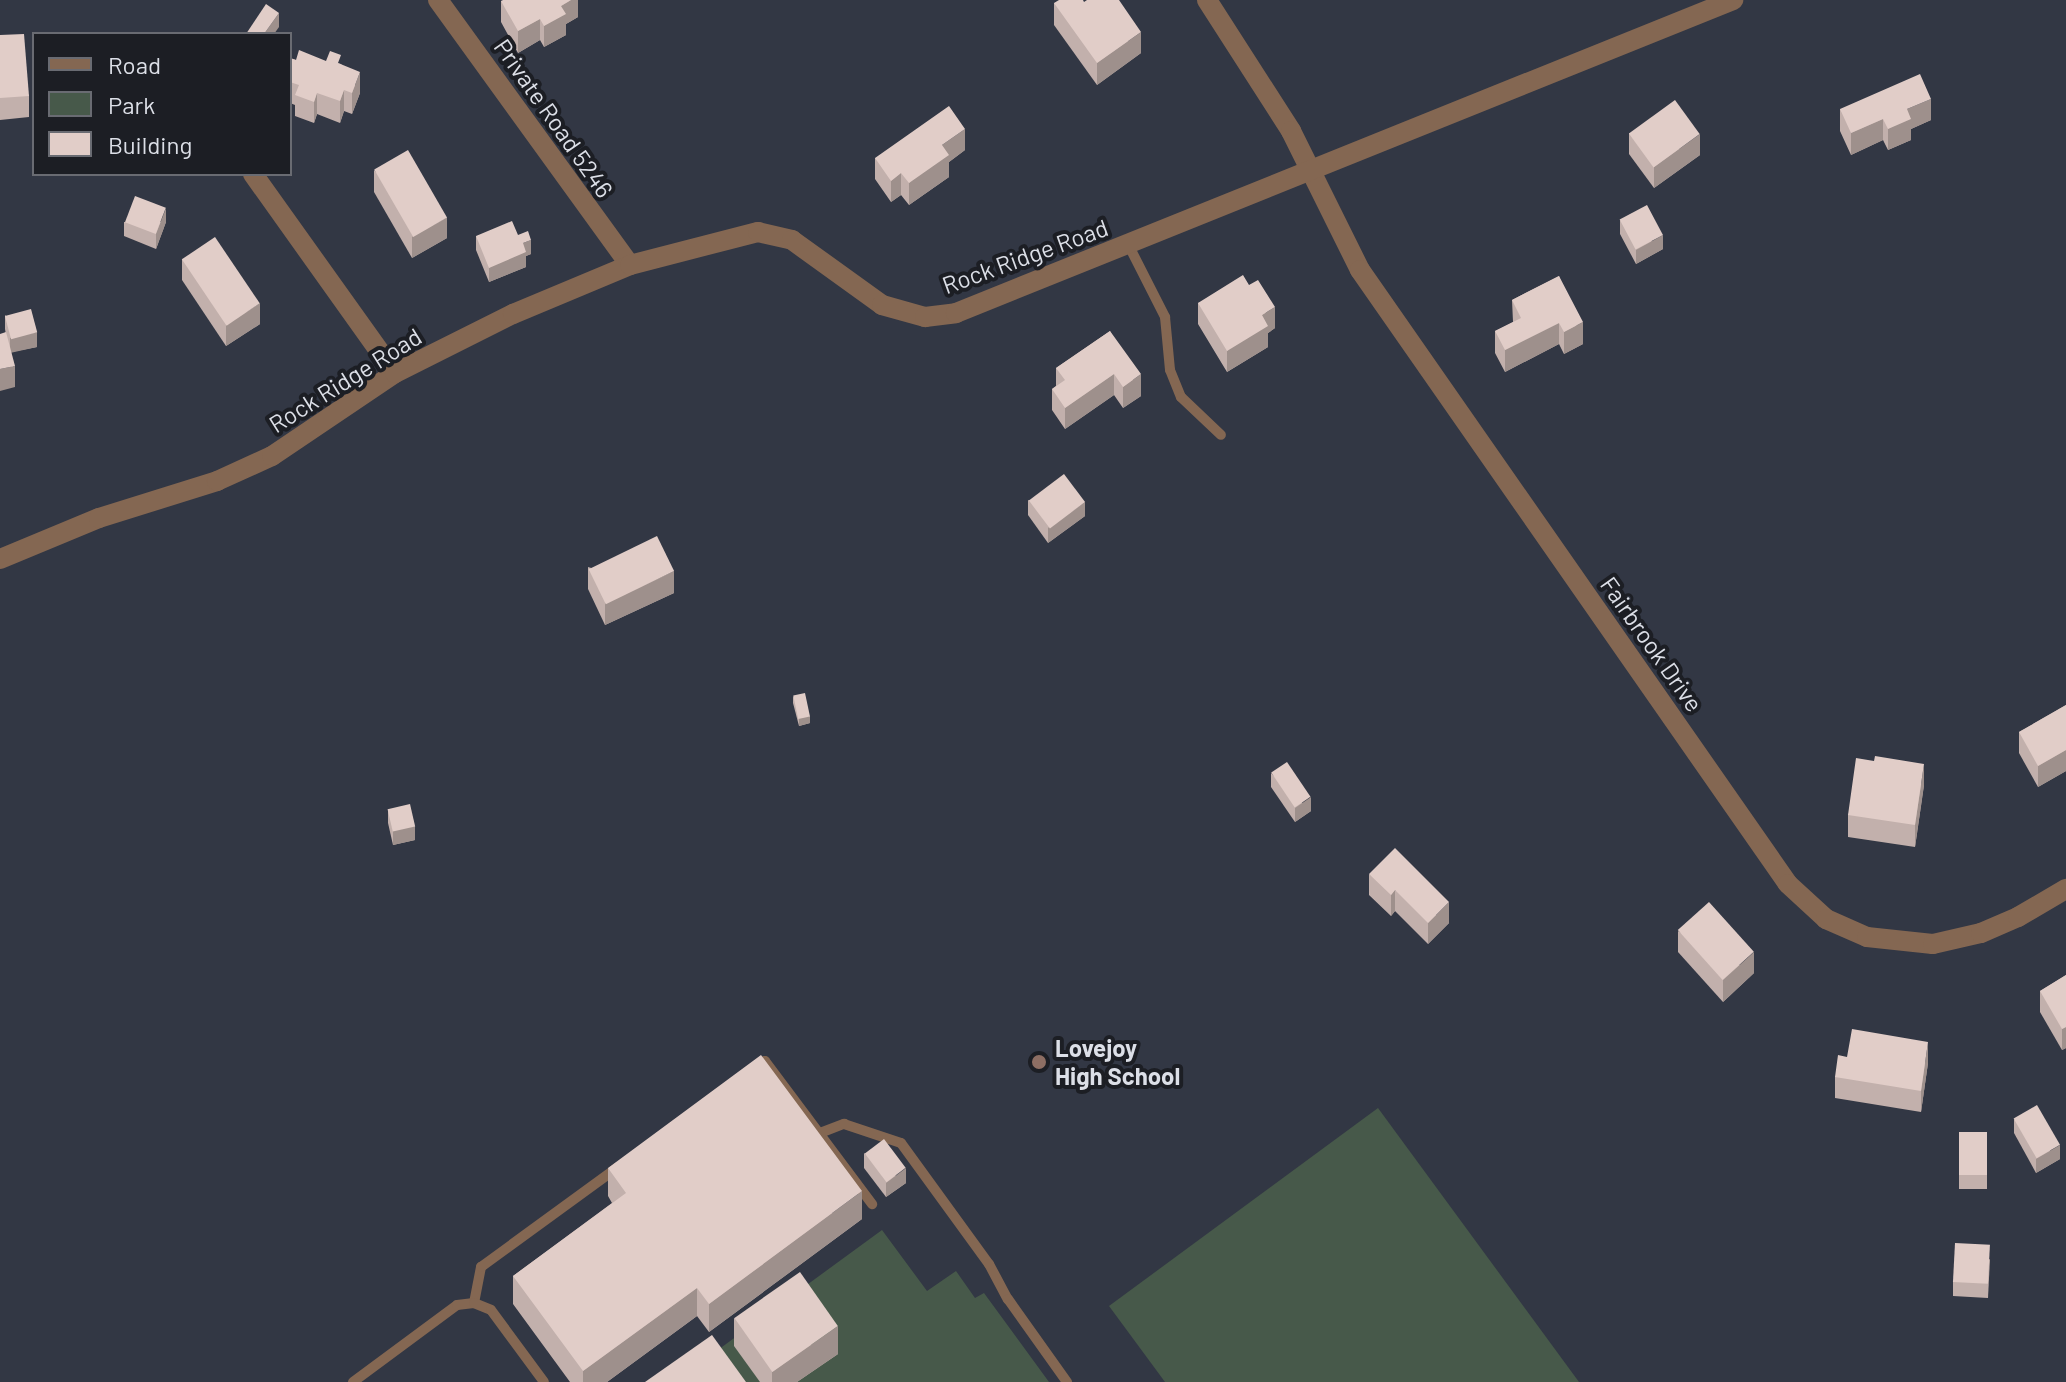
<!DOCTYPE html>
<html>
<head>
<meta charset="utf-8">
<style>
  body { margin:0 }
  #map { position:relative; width:2066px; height:1382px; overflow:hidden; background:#323744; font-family:Barlow,sans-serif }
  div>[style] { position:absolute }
  .green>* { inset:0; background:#47594a }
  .service>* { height:10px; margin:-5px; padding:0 5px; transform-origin:5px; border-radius:5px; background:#846752 }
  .minor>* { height:20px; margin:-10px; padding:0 10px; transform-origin:10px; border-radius:10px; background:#846752 }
  .wall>* { inset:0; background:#c2b0ac; transform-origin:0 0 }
  .shaded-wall>* { inset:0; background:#9e908c }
  .building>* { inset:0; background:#e1cdc8; transform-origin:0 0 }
  .dots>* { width:22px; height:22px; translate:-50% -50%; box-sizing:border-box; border:4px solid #1c1e24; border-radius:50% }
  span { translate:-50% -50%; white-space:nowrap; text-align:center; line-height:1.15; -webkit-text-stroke:8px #1c1e24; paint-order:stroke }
  .street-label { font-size:24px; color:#dcdfe7 }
  .poi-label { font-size:24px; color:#dcdfe7; font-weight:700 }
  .left { translate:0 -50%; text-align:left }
  .legend { position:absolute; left:32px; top:32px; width:260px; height:144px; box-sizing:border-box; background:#1c1e24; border:2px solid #696b72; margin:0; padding:10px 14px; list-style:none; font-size:24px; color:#dcdfe7 }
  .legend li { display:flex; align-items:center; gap:16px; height:40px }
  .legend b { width:40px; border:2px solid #696b72 }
</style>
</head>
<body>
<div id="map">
  <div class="green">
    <i style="clip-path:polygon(1378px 1108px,1579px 1382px,1165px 1382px,1109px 1306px)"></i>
    <i style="clip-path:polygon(882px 1230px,927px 1291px,956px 1271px,975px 1298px,984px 1293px,1049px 1382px,674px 1382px)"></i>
  </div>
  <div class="service">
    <i style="left:1129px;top:246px;width:80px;rotate:63.1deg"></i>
    <i style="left:1165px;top:317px;width:53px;rotate:84.6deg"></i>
    <i style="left:1170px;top:370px;width:29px;rotate:68deg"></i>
    <i style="left:1181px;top:397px;width:55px;rotate:43.5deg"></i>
    <i style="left:754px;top:1068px;width:13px;rotate:-32deg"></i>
    <i style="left:765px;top:1061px;width:179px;rotate:53.2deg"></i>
    <i style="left:820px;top:1133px;width:26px;rotate:-21deg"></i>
    <i style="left:844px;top:1124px;width:60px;rotate:18.4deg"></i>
    <i style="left:901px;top:1143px;width:150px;rotate:54deg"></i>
    <i style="left:989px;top:1264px;width:40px;rotate:62deg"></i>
    <i style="left:1008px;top:1299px;width:102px;rotate:54.6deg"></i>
    <i style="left:474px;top:1303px;width:37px;rotate:-79deg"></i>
    <i style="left:481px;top:1267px;width:170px;rotate:-36.1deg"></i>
    <i style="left:353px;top:1382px;width:129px;rotate:-36.5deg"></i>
    <i style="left:457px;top:1305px;width:17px;rotate:-7deg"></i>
    <i style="left:474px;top:1303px;width:18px;rotate:22deg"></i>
    <i style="left:491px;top:1310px;width:89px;rotate:53.6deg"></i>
  </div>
  <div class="minor">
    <i style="left:438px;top:0;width:327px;rotate:54.1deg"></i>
    <i style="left:1207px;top:0;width:156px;rotate:57.3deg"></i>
    <i style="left:1291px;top:131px;width:155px;rotate:63.6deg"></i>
    <i style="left:1360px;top:270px;width:748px;rotate:55.12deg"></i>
    <i style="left:1788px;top:884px;width:52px;rotate:42.6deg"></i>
    <i style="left:1826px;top:919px;width:45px;rotate:23.7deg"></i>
    <i style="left:1867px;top:937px;width:66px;rotate:6.1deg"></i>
    <i style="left:1933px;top:944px;width:49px;rotate:-12.9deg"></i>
    <i style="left:1981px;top:933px;width:40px;rotate:-23.4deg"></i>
    <i style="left:2018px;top:917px;width:56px;rotate:-30.3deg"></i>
    <i style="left:253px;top:174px;width:244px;rotate:54.5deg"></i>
    <i style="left:0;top:559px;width:107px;rotate:-22.5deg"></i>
    <i style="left:99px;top:518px;width:124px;rotate:-17.4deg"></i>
    <i style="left:217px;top:481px;width:60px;rotate:-24.4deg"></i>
    <i style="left:272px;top:456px;width:148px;rotate:-34deg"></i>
    <i style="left:395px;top:373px;width:132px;rotate:-26.6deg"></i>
    <i style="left:513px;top:314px;width:127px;rotate:-22.7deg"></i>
    <i style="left:630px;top:265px;width:132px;rotate:-14.5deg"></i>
    <i style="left:758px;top:232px;width:35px;rotate:13deg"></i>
    <i style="left:792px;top:240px;width:111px;rotate:35.8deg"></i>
    <i style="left:882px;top:305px;width:45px;rotate:15.6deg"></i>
    <i style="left:925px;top:317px;width:31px;rotate:-7deg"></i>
    <i style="left:956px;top:313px;width:838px;rotate:-21.94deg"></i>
  </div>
  <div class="wall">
    <i style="clip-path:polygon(578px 0,578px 17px,566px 24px,566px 35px,544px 47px,540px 40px,518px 53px,501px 22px,501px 1px)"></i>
    <i style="clip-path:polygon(1084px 2px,1141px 53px,1097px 85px,1054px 25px,1054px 3px)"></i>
    <i style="clip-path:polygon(0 35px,29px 96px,29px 117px,0 120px)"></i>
    <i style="clip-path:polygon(290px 58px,296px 60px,326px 61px,341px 64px,360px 93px,352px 114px,344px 111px,340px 123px,317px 114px,314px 123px,295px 116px,295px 105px,290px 103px)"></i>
    <i style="clip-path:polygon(1840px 109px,1931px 120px,1911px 129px,1911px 140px,1888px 150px,1883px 140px,1851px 155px,1840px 131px)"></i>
    <i style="clip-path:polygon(1629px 133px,1700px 155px,1654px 188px,1629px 154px)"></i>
    <i style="clip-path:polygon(965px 150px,949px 162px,949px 177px,909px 205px,901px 195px,891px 202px,875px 179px,875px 158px)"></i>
    <i style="clip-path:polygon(374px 170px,447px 238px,412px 258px,374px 192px)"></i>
    <i style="clip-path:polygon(1620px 220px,1663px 249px,1636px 264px,1620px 234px)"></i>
    <i style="clip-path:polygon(124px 222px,166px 222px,156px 249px,124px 236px)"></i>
    <i style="clip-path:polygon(518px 235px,531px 254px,526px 256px,526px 267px,489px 282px,476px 250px,476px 236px)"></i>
    <i style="clip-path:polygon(182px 259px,260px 324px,226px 346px,182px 280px)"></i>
    <i style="clip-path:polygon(1559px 276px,1583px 344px,1564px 354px,1559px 344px,1505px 372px,1495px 353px,1495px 331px,1513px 322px,1512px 300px)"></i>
    <i style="clip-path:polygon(1249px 285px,1275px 328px,1268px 333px,1268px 347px,1227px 372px,1198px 324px,1198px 303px)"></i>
    <i style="clip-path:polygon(5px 315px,37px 347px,11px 352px,15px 387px,5px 329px)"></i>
    <i style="clip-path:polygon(1110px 331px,1141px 396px,1123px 408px,1114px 395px,1065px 429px,1052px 410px,1052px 389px,1056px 386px,1056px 368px)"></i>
    <i style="clip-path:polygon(1028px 500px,1085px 516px,1048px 543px,1028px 515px)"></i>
    <i style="clip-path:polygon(588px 567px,674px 593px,605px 625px,588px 589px)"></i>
    <i style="clip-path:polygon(793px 696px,810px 723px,799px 726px,793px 703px)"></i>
    <i style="clip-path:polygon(2066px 705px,2066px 771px,2038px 787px,2019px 753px,2019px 732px)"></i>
    <i style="clip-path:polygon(1874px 761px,1924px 785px,1915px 847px,1848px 837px,1848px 815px)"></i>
    <i style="clip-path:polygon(1271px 773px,1311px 811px,1295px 822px,1271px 787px)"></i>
    <i style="clip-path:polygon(388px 809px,415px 840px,393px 845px,388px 823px)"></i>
    <i style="clip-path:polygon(1369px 874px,1449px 923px,1428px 944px,1395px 911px,1391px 916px,1369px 895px)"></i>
    <i style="clip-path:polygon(1678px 931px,1754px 973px,1723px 1002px,1678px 952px)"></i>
    <i style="clip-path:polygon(2066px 975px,2066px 1048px,2062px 1050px,2040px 1012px,2040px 991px)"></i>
    <i style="clip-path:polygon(1847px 1057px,1928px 1063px,1921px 1112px,1835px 1098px,1835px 1077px)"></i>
    <i style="clip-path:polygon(2014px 1119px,2060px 1159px,2036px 1173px,2014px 1133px)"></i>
    <i style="left:1959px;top:1132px;width:28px;height:57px"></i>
    <i style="clip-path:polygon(864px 1153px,906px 1183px,886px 1197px,864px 1168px)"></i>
    <i style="clip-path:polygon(608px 1168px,862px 1219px,709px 1332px,697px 1316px,607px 1382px,570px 1382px,513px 1304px,513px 1276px,612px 1203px,608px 1196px)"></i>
    <i style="clip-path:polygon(1990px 1259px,1988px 1298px,1953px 1296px,1953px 1282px)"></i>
    <i style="clip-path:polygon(734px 1318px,838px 1354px,797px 1382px,760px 1382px,734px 1346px)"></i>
  </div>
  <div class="shaded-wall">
    <i style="clip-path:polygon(571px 0,578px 0,578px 17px,566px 24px,566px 35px,544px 47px,544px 26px,561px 6px)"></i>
    <i style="clip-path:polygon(279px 13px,279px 27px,274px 34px,264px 34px)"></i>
    <i style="clip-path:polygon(540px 19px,540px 40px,518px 53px,518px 31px)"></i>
    <i style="clip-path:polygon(1141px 32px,1141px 53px,1097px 85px,1097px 63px)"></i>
    <i style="clip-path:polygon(360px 72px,360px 93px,352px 114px,352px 93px)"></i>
    <i style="clip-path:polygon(344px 90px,344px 111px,340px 123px,340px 101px)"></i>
    <i style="clip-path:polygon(317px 93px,317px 114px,314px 123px,314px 102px)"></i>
    <i style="clip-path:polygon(1931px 99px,1931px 120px,1911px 129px,1911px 140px,1888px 150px,1888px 129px,1907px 109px)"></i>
    <i style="clip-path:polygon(1883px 119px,1883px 140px,1851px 155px,1851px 133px)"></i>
    <i style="clip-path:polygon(965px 129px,965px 150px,949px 162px,949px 177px,909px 205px,909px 183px,942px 145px)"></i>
    <i style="clip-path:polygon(1700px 134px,1700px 155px,1654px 188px,1654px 167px)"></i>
    <i style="clip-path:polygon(901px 173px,901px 195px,891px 202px,891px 181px)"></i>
    <i style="clip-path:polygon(166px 208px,166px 222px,156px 249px,156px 234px)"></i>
    <i style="clip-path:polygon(447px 217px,447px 238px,412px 258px,412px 237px)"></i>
    <i style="clip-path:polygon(1663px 235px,1663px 249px,1636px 264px,1636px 250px)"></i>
    <i style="clip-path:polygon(531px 240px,531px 254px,526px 256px,526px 267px,489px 282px,489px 268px,523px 243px)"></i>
    <i style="clip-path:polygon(260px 303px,260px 324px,226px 346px,226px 325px)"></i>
    <i style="clip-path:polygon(1275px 307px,1275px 328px,1268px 333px,1268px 347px,1227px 372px,1227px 351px,1262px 315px)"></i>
    <i style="clip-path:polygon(1583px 322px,1583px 344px,1564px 354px,1564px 332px)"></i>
    <i style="clip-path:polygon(1559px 323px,1559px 344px,1505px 372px,1505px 350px)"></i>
    <i style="clip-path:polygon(37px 332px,37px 347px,10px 353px,10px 338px)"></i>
    <i style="clip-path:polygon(15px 366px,15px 387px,0 391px,0 369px)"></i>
    <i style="clip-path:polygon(1114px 374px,1114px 395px,1065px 429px,1065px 408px)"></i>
    <i style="clip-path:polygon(1141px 374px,1141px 396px,1123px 408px,1123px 387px)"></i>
    <i style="clip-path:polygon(1085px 502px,1085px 516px,1048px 543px,1048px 528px)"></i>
    <i style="clip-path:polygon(674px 571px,674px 593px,605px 625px,605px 603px)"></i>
    <i style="clip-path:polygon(810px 716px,810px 723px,799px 726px,799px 718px)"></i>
    <i style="clip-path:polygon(2066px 750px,2066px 771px,2038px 787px,2038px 766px)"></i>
    <i style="clip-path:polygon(1924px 764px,1924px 785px,1915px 847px,1915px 825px)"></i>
    <i style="clip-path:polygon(1311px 797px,1311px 811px,1295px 822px,1295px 808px)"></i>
    <i style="clip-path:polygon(415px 826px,415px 840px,393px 845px,393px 830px)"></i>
    <i style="clip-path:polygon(1395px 890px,1395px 911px,1391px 916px,1391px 895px)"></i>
    <i style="clip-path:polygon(1449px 902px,1449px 923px,1428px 944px,1428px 923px)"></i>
    <i style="clip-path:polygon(1754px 952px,1754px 973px,1723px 1002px,1723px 980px)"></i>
    <i style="clip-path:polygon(2066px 1027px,2066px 1048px,2062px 1050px,2062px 1029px)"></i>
    <i style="clip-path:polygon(1928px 1042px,1928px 1063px,1921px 1112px,1921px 1091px)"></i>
    <i style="clip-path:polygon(2060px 1145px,2060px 1159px,2036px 1173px,2036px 1159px)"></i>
    <i style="clip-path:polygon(906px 1168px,906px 1183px,886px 1197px,886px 1183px)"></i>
    <i style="clip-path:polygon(862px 1191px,862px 1219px,709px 1332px,709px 1304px)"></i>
    <i style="clip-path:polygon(697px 1288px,697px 1316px,607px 1382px,583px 1382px,583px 1371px)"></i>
    <i style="clip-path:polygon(838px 1326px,838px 1354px,797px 1382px,772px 1382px,772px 1372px)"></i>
  </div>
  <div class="building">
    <i style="clip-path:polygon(503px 0,571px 0,561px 6px,566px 14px,544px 26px,540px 19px,518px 31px,501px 1px)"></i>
    <i style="clip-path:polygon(1059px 0,1083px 0,1084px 2px,1087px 0,1119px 0,1141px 32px,1097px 63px,1054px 3px)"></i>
    <i style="clip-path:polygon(266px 4px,279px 13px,264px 34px,246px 34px)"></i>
    <i style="clip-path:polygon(24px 34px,29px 96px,0 98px,0 35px)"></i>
    <i style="clip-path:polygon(299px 50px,326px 61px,330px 51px,341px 55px,338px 63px,360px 72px,352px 93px,344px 90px,340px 101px,317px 93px,314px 102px,295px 95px,299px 85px,290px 82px,290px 58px,296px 60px)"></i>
    <i style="clip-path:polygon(1920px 74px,1931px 99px,1907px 109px,1911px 119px,1888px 129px,1883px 119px,1851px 133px,1840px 109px)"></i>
    <i style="left:1675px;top:100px;width:42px;height:57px;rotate:54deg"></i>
    <i style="clip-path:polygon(949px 106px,965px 129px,942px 145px,949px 155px,909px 183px,901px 173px,891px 181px,875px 158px)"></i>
    <i style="left:408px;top:150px;width:78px;height:39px;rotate:60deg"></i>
    <i style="left:135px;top:196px;width:33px;height:28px;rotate:21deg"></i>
    <i style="left:1647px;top:205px;width:34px;height:31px;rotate:62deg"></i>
    <i style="clip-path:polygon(512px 221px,518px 235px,528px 231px,531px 240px,523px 243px,526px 252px,489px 268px,476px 236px)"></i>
    <i style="left:215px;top:237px;width:80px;height:40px;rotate:56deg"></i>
    <i style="clip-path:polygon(1243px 275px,1249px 285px,1258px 280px,1275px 307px,1262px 315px,1268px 326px,1227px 351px,1198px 303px)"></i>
    <i style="clip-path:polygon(1559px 276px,1583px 322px,1564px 332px,1559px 323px,1505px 350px,1495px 331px,1521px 318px,1512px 300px)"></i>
    <i style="left:31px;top:309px;width:24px;height:27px;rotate:75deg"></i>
    <i style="clip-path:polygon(1110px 331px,1141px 374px,1123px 387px,1114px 374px,1065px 408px,1052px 389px,1065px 380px,1056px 368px)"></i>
    <i style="clip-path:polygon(6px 332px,15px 366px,0 369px,0 334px)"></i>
    <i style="left:1064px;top:474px;width:35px;height:44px;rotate:53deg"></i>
    <i style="left:657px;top:536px;width:39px;height:76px;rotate:64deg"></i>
    <i style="left:805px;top:693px;width:24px;height:12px;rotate:78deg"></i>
    <i style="clip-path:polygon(2066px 705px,2066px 750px,2038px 766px,2019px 732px)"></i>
    <i style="clip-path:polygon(1875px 756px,1924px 764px,1915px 825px,1848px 815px,1856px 758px,1874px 761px)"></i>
    <i style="left:1287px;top:762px;width:42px;height:19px;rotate:56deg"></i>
    <i style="left:410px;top:804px;width:23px;height:23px;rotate:77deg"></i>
    <i style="clip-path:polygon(1395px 848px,1449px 902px,1428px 923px,1395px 890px,1391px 895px,1369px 874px)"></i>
    <i style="left:1709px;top:902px;width:67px;height:42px;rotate:48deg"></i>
    <i style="clip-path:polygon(2066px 975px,2066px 1027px,2062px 1029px,2040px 991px)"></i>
    <i style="clip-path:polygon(1852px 1029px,1928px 1042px,1921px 1091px,1835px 1077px,1838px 1055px,1847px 1057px)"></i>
    <i style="clip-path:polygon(761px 1055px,862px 1191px,709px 1304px,697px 1288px,583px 1371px,513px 1276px,626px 1193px,608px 1168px)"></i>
    <i style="left:2037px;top:1105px;width:46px;height:27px;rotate:60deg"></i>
    <i style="left:1959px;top:1132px;width:28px;height:43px"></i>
    <i style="left:884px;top:1139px;width:36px;height:24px;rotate:53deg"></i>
    <i style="left:1955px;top:1243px;width:35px;height:39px;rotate:3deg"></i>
    <i style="left:800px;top:1272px;width:66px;height:80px;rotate:55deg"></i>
    <i style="clip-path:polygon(712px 1335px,746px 1382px,645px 1382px)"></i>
  </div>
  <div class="dots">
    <i style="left:1039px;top:1062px;background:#8d6e63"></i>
  </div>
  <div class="street-label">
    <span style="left:554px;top:118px;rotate:55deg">Private Road 5246</span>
    <span style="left:1025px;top:256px;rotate:-20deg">Rock Ridge Road</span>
    <span style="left:345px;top:380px;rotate:-32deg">Rock Ridge Road</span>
    <span style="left:1652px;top:644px;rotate:55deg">Fairbrook Drive</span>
  </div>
  <div class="poi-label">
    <span class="left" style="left:1055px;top:1062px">Lovejoy<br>High School</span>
  </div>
  <ul class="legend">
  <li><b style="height:10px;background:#846752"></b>Road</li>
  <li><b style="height:22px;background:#47594a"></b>Park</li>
  <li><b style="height:22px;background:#e1cdc8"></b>Building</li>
  </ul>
</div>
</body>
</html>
